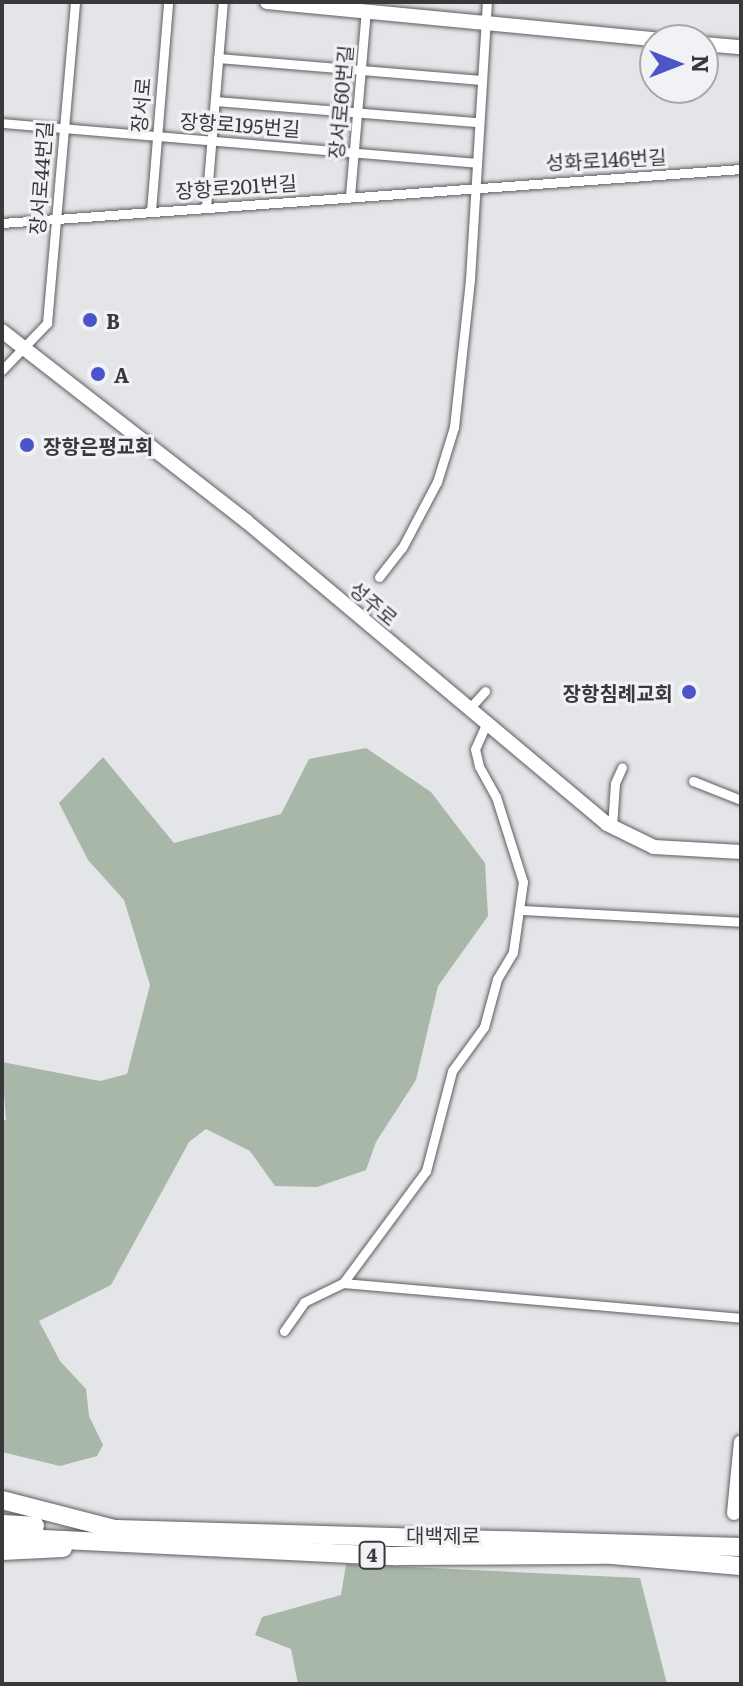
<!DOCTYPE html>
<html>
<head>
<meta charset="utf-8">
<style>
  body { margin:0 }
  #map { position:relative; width:743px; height:1686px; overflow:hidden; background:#e4e5e8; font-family:Literata,"Noto Sans KR",serif }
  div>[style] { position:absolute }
  .green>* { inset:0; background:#a8b7a7 }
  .roads { filter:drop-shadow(0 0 2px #5e5e61) drop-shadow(0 0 2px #5e5e61) }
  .street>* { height:9px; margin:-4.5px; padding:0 4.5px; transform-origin:4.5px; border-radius:4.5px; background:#fff }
  .secondary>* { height:14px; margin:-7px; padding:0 7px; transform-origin:7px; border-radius:7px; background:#fff }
  .highway>* { height:18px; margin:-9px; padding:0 9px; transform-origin:9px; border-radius:9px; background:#fff }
  .dots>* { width:22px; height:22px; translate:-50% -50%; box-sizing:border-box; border:4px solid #f1f2f5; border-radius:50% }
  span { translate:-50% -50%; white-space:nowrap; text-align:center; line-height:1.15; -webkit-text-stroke:6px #f1f2f5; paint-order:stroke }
  .shield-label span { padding:2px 6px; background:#f1f2f5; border:2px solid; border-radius:6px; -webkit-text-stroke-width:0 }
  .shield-label { font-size:18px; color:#38393a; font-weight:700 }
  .street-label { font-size:20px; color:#38393a }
  .poi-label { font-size:20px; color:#38393a; font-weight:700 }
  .left { translate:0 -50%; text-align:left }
  .right { translate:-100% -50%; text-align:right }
  .frame { position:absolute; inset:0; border:4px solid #38393a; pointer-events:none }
  .north { position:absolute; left:639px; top:24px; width:80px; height:80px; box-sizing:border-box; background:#f1f2f5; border:2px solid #a7a8aa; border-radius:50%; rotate:90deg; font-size:22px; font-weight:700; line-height:32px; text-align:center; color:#38393a }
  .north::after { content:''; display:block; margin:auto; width:28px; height:36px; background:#4d54ca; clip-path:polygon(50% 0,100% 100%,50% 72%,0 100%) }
</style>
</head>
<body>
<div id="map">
  <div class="green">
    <i style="clip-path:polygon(366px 748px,431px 792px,485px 863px,488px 916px,438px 986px,416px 1080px,376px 1142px,366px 1170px,317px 1187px,275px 1186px,250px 1151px,206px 1129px,189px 1142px,111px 1285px,39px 1321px,60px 1361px,86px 1389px,89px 1416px,103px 1445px,97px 1456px,60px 1466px,2px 1452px,2px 1120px,6px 1120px,2px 1062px,100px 1081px,127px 1074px,150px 985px,124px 900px,88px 860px,59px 803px,103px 757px,174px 843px,281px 814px,309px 759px)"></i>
    <i style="clip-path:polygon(346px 1564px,640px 1578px,667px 1684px,298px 1684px,291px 1649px,255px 1635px,262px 1617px,341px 1595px)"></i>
  </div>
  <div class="roads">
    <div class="street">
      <i style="left:218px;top:58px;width:264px;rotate:4.8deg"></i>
      <i style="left:215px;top:101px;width:264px;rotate:4.6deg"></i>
      <i style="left:2px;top:123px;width:475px;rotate:4.8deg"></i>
      <i style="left:350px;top:196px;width:186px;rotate:-85.1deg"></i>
      <i style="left:206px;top:207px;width:206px;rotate:-85.3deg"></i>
      <i style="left:151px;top:211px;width:210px;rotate:-85.3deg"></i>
      <i style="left:2px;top:223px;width:741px;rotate:-4.18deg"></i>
      <i style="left:2px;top:370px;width:65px;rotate:-46.2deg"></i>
      <i style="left:47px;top:323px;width:322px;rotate:-85deg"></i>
      <i style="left:379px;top:577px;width:37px;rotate:-52deg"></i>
      <i style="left:402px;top:548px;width:75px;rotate:-62.1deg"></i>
      <i style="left:437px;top:482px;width:58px;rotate:-72.8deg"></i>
      <i style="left:454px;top:427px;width:149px;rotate:-83.8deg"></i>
      <i style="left:470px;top:279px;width:278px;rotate:-86.5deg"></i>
      <i style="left:469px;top:709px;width:24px;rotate:-48deg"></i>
      <i style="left:693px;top:781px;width:52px;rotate:21.6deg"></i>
      <i style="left:612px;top:827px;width:44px;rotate:-86.1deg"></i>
      <i style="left:615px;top:783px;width:17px;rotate:-66deg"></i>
      <i style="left:522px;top:910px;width:219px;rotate:3.1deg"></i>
      <i style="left:343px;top:1283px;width:400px;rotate:5deg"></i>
      <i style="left:284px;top:1331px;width:35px;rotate:-55deg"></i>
      <i style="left:304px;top:1302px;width:43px;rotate:-26deg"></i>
      <i style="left:343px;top:1283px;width:139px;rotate:-53.5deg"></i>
      <i style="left:426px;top:1171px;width:103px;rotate:-75.4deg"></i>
      <i style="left:452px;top:1071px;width:54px;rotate:-54deg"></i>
      <i style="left:484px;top:1027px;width:50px;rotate:-74.8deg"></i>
      <i style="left:497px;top:979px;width:31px;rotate:-59deg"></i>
      <i style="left:513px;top:952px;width:71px;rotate:-81.9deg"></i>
      <i style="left:523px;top:882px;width:89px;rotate:-107.6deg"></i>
      <i style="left:496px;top:797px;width:35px;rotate:-119deg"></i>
      <i style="left:479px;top:766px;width:17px;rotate:-103deg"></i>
      <i style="left:475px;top:749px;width:27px;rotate:-66deg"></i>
    </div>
    <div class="secondary">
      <i style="left:267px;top:2px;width:397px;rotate:5.5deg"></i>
      <i style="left:703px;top:44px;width:38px;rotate:5deg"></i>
      <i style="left:2px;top:331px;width:309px;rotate:37.9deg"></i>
      <i style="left:246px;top:521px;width:471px;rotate:40deg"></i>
      <i style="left:607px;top:824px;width:52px;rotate:26.1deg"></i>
      <i style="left:654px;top:847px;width:87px;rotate:3.3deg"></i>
      <i style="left:734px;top:1513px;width:71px;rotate:-84.4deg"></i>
    </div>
    <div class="highway">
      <i style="left:2px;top:1500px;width:117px;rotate:14.4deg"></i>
      <i style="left:2px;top:1524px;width:33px;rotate:3deg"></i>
      <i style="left:116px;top:1529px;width:625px;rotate:1.65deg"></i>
      <i style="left:2px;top:1537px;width:395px;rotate:2.8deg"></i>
      <i style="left:397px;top:1556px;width:215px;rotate:-0.3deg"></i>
      <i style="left:612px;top:1555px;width:129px;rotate:4.9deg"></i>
      <i style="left:2px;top:1551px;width:61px;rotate:-2.8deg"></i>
    </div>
  </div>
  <div class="dots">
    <i style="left:90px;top:320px;background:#4d54ca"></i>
    <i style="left:98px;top:374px;background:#4d54ca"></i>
    <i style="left:27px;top:445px;background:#4d54ca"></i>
    <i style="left:689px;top:692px;background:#4d54ca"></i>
  </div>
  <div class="shield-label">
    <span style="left:372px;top:1555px">4</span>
  </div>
  <div class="street-label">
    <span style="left:340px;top:102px;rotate:-85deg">장서로60번길</span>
    <span style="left:140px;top:105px;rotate:-85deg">장서로</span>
    <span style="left:240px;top:124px;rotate:4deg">장항로195번길</span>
    <span style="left:606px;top:159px;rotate:-3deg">성화로146번길</span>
    <span style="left:40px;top:178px;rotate:-86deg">장서로44번길</span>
    <span style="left:236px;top:186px;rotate:-4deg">장항로201번길</span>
    <span style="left:374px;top:603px;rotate:40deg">성주로</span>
    <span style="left:443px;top:1534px">대백제로</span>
  </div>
  <div class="poi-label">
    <span class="left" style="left:106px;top:320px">B</span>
    <span class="left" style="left:114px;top:374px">A</span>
    <span class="left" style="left:43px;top:445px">장항은평교회</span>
    <span class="right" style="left:673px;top:692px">장항침례교회</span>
  </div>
  <div class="frame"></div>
  <div class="north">N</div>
</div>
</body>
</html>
